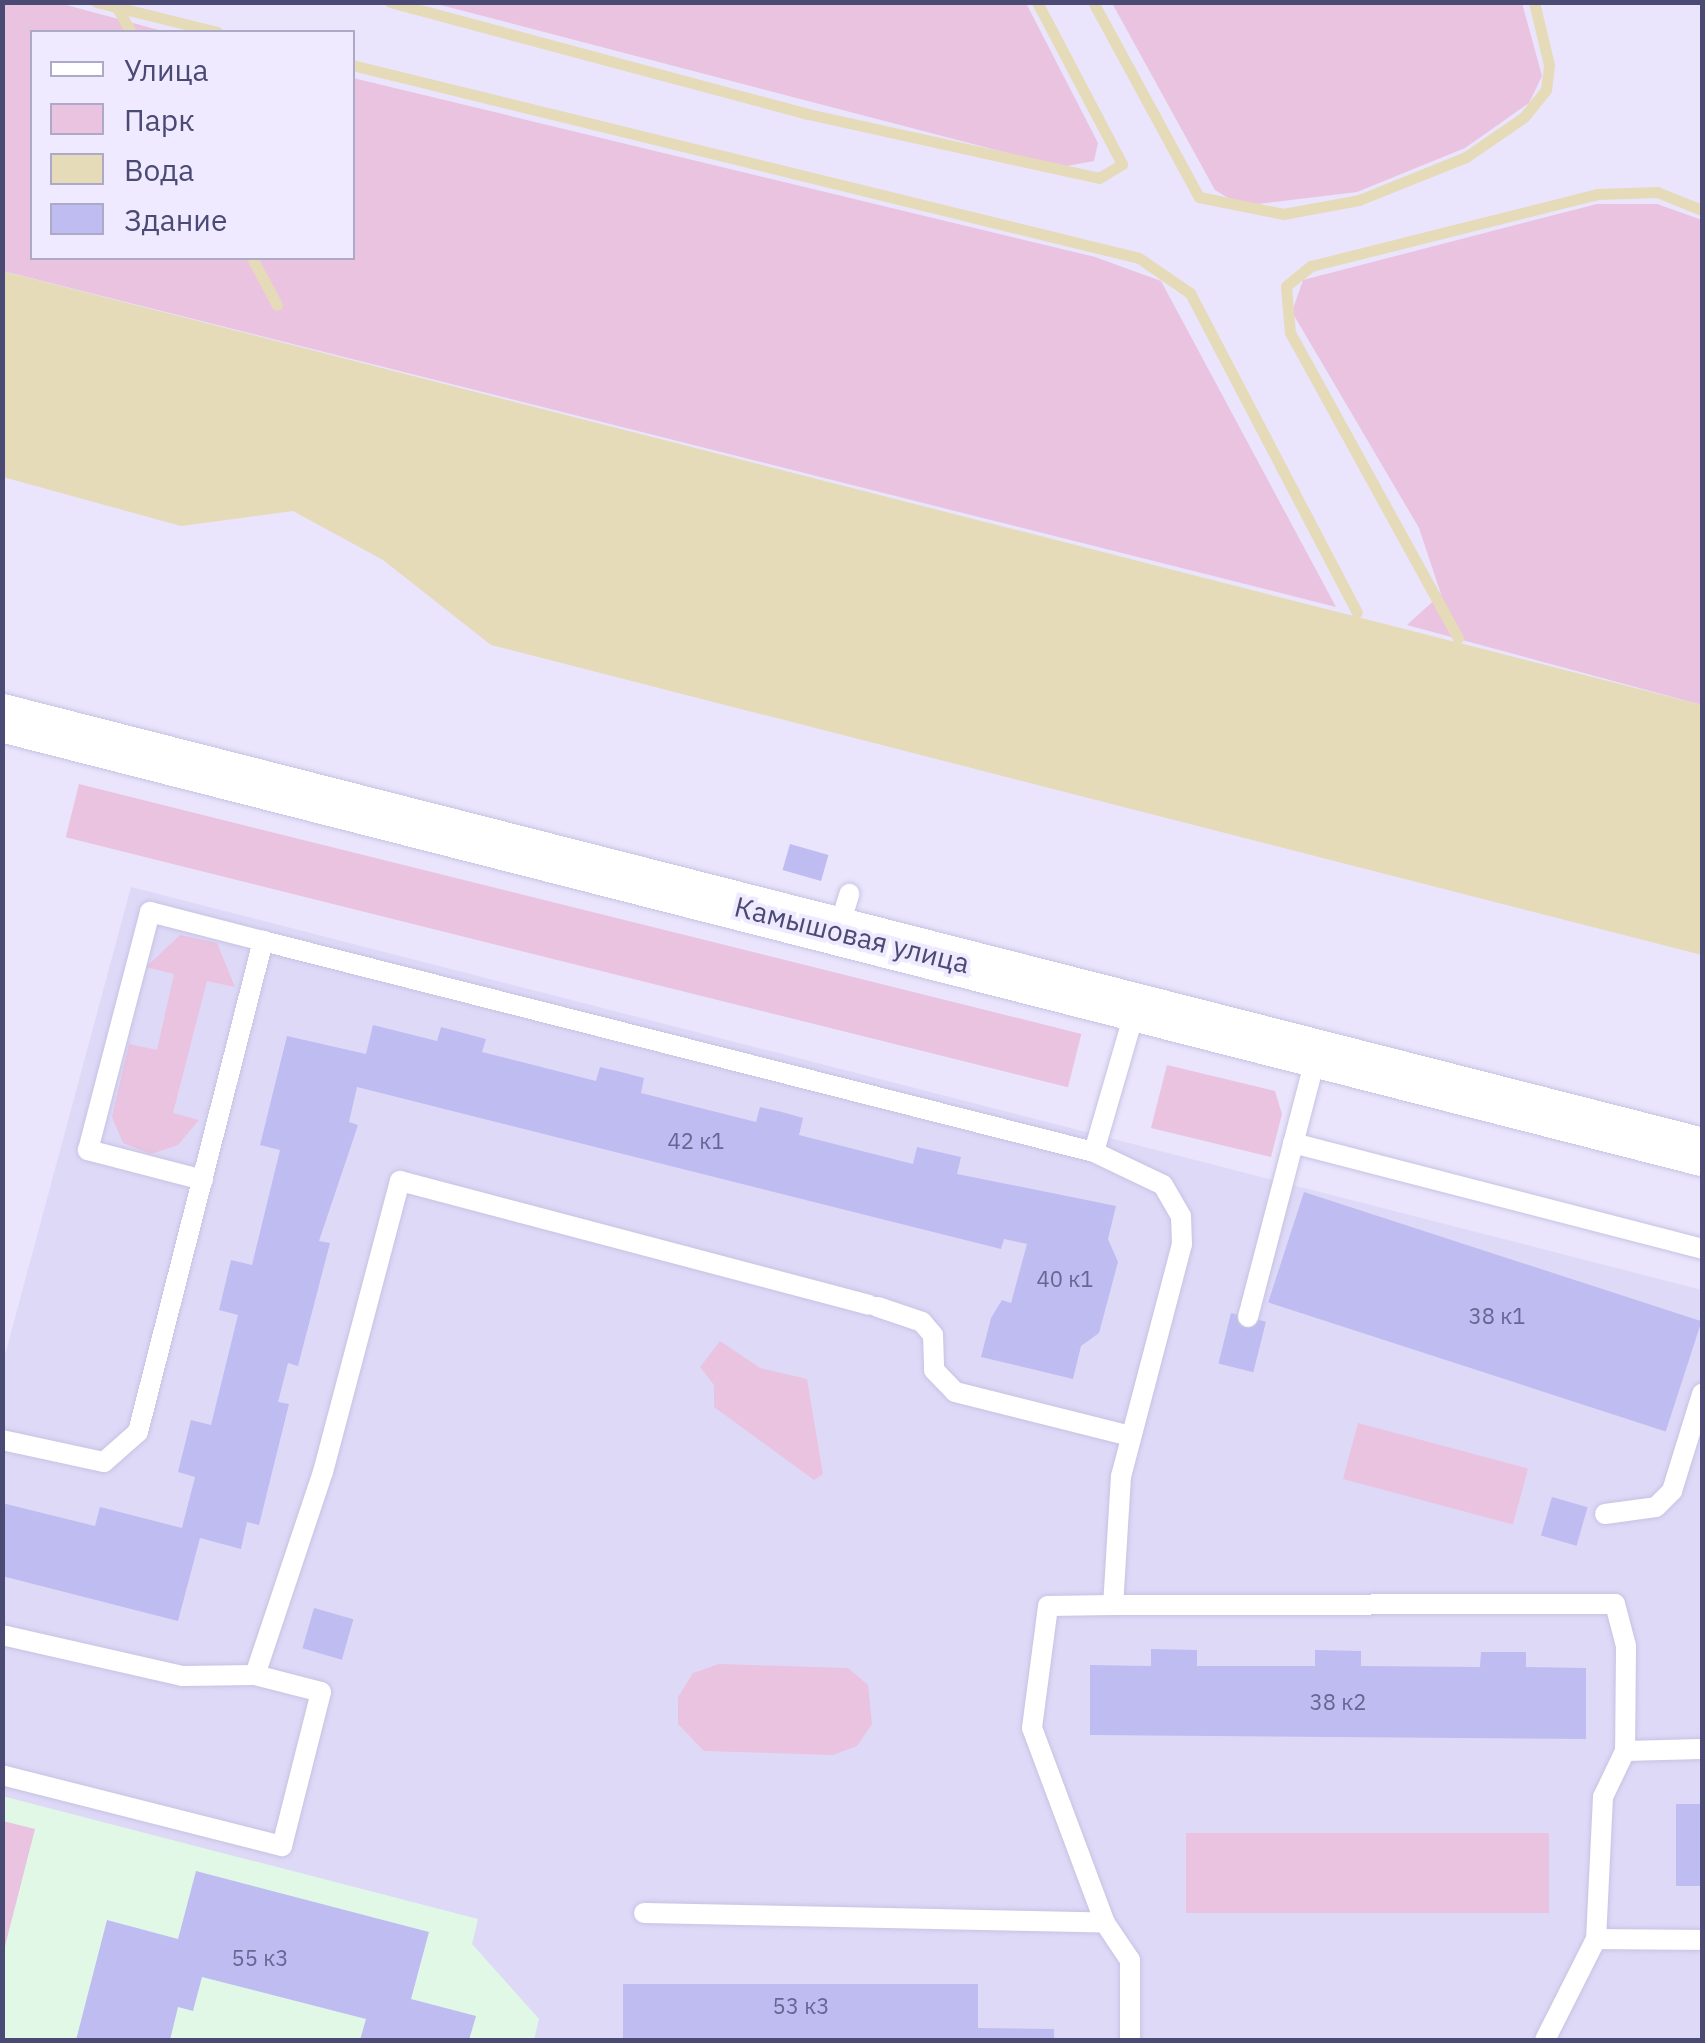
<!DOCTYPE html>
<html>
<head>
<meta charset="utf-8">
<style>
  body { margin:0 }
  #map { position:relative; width:1705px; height:2043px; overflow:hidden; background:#eae4fc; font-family:"IBM Plex Sans",sans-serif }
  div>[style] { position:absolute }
  .residential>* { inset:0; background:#dfd9f8 }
  .education>* { inset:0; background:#e1f8e7 }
  .green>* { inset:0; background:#e9c3e0; transform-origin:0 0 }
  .water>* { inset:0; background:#e5dbb9 }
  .stream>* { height:11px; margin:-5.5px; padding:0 5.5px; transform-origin:5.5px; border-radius:5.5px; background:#e5dbb9 }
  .building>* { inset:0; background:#bebcf1; transform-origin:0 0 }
  .roads { filter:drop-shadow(0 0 2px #c6c3e2) drop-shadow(0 0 2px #c6c3e2) }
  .service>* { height:20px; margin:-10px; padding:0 10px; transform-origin:10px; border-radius:10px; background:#fff }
  .tertiary>* { height:48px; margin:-24px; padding:0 24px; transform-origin:24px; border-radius:24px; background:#fff }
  span { translate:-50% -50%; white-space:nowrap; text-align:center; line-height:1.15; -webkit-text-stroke:8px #efeaff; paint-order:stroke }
  .number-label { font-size:22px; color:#676693 }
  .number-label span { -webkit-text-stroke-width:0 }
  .street-label { font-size:28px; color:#4a4a74 }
  .frame { position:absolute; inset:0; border:5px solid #4a4a74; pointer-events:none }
  .legend { position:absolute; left:30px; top:30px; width:325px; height:230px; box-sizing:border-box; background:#efeaff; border:2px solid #adaac7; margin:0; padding:12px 18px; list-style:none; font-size:30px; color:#4a4a74 }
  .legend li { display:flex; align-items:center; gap:20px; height:50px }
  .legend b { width:50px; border:2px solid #adaac7 }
</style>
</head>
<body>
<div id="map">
  <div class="residential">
    <i style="clip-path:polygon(131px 887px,1702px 1290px,1702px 2040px,3px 2040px,2px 1366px)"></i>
  </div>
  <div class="education">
    <i style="clip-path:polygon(2px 1796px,478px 1919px,472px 1944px,539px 2019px,534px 2040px,3px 2040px)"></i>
  </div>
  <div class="green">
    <i style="clip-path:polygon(2px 3px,59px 3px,166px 32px,32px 32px,32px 258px,352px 258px,353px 78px,1095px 257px,1161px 281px,1336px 607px,3px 271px)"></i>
    <i style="clip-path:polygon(433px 3px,1026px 3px,1098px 143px,1094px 161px,1061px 167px)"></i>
    <i style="clip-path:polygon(1112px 3px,1522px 3px,1542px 76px,1529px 103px,1465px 148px,1357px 192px,1242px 206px,1215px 190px)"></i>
    <i style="clip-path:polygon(1597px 204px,1657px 204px,1702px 220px,1702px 705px,1407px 625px,1441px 594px,1419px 528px,1292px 312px,1303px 280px)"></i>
    <i style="left:79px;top:784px;width:1033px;height:55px;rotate:14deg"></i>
    <i style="clip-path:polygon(180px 935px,217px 943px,235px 987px,207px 981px,173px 1113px,199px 1120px,178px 1145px,151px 1154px,123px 1143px,112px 1117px,129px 1044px,157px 1050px,174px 974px,146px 967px)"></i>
    <i style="clip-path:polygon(1167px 1065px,1275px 1091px,1282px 1114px,1271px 1157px,1151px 1128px)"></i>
    <i style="clip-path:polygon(720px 1341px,760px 1368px,807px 1379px,823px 1474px,814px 1480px,714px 1407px,714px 1385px,700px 1367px)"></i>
    <i style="left:1358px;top:1423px;width:176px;height:58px;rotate:15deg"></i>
    <i style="clip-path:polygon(719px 1664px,848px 1668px,868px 1685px,872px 1724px,857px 1746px,833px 1755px,704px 1751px,678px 1724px,678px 1697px,693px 1673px)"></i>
    <i style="clip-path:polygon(3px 1821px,35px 1829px,3px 1954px,2px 1821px)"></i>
    <i style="left:1186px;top:1833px;width:363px;height:80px"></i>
  </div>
  <div class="water">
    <i style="clip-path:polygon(2px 271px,1702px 705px,1702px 955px,491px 645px,383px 560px,293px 511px,181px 526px,3px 477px)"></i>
  </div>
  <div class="stream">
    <i style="left:96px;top:2px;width:125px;rotate:13.9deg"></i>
    <i style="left:390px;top:2px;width:433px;rotate:15deg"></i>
    <i style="left:808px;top:114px;width:298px;rotate:12.4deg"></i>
    <i style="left:1099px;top:178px;width:27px;rotate:-31deg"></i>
    <i style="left:1122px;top:164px;width:183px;rotate:-117.7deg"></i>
    <i style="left:1093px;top:2px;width:222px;rotate:61.5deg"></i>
    <i style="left:1199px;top:197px;width:86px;rotate:11.4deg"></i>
    <i style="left:1283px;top:214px;width:77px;rotate:-10.4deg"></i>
    <i style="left:1359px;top:200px;width:115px;rotate:-21.9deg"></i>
    <i style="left:1466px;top:157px;width:70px;rotate:-34.6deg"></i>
    <i style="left:1524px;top:117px;width:35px;rotate:-51deg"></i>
    <i style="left:1546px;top:90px;width:25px;rotate:-83deg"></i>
    <i style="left:1549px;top:65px;width:65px;rotate:-103.4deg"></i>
    <i style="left:118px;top:9px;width:26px;rotate:61deg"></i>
    <i style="left:352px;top:65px;width:810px;rotate:13.78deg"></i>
    <i style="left:1139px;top:258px;width:62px;rotate:34.5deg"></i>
    <i style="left:1190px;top:293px;width:360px;rotate:62.4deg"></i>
    <i style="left:252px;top:258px;width:53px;rotate:62deg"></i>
    <i style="left:1458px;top:638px;width:348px;rotate:-118.8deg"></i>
    <i style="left:1290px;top:333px;width:47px;rotate:-94.9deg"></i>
    <i style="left:1286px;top:286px;width:32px;rotate:-39deg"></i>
    <i style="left:1311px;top:266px;width:296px;rotate:-14.1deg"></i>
    <i style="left:1598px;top:194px;width:59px;rotate:-1.9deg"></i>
    <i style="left:1657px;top:192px;width:48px;rotate:21.8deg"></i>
  </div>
  <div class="building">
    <i style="left:790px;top:844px;width:40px;height:27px;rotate:16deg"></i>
    <i style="clip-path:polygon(373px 1025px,437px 1041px,441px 1027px,486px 1039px,482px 1052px,596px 1081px,600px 1067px,621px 1072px,644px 1078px,641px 1093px,756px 1122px,760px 1107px,782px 1112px,803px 1118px,799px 1135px,913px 1164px,917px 1147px,961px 1157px,957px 1174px,1116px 1206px,1108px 1239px,1118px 1262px,1099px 1333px,1081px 1346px,1073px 1379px,981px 1357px,991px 1318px,1002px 1300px,1011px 1303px,1027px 1244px,1004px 1239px,1001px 1249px,357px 1087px,349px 1122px,358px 1125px,319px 1241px,330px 1243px,298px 1366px,288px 1363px,278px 1402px,289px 1404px,259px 1525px,247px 1522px,241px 1549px,200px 1538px,178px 1621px,2px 1576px,2px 1503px,95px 1526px,100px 1507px,182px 1528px,195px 1477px,178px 1472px,191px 1420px,211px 1425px,238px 1315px,219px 1310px,231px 1260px,252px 1265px,280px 1150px,260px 1145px,287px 1036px,366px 1054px)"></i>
    <i style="left:1304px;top:1192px;width:418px;height:116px;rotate:18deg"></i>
    <i style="left:1231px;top:1313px;width:36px;height:52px;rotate:14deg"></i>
    <i style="left:1552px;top:1497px;width:37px;height:40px;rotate:16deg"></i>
    <i style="left:314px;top:1608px;width:41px;height:42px;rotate:16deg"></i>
    <i style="clip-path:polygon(1151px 1649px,1197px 1650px,1197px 1666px,1315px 1666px,1315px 1650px,1361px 1651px,1361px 1666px,1480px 1667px,1481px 1652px,1526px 1652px,1526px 1667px,1586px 1668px,1586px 1739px,1090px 1735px,1090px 1665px,1151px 1666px)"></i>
    <i style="left:1676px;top:1804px;width:26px;height:82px"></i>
    <i style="clip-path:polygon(196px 1871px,429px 1932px,411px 1999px,476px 2016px,469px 2040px,360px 2040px,366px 2019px,202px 1977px,193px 2011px,178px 2007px,170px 2040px,76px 2040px,107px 1920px,178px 1939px)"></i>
    <i style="clip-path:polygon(623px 1984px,978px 1984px,978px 2028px,1054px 2029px,1054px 2040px,623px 2040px)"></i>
  </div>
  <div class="roads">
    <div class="service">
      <i style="left:838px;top:931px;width:39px;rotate:-73deg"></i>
      <i style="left:1136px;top:1007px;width:151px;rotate:106.2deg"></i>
      <i style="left:1094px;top:1152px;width:76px;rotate:25.6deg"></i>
      <i style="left:1163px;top:1185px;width:36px;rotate:60deg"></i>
      <i style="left:1181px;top:1216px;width:28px;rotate:88deg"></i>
      <i style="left:1182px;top:1244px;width:240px;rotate:104.7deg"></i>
      <i style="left:1121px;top:1476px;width:129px;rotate:93.5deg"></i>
      <i style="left:1113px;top:1605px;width:502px;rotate:-0.11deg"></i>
      <i style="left:1615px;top:1604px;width:43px;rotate:75.3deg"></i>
      <i style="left:1626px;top:1646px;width:105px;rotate:90.5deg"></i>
      <i style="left:1625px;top:1751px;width:51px;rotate:115.6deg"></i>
      <i style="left:1603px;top:1797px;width:142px;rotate:92.8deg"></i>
      <i style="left:1596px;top:1939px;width:113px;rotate:116.8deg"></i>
      <i style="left:1293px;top:1143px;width:423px;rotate:14.5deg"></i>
      <i style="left:203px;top:1180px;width:119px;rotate:-165.4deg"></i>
      <i style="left:88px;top:1150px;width:246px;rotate:-75.4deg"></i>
      <i style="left:150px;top:912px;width:117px;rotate:14.4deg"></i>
      <i style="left:878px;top:1307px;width:46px;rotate:18.8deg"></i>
      <i style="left:922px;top:1322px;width:17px;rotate:50deg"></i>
      <i style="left:933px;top:1335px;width:35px;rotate:88deg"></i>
      <i style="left:934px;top:1370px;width:30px;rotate:46deg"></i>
      <i style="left:955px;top:1392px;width:180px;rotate:14.1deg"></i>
      <i style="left:1248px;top:1317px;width:273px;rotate:-75.4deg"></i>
      <i style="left:2px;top:1440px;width:104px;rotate:12.2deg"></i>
      <i style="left:104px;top:1462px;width:45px;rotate:-41.4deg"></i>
      <i style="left:138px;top:1432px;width:507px;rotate:-75.72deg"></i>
      <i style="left:263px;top:941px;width:857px;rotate:14.25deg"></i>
      <i style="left:1605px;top:1514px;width:51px;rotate:-7.8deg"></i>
      <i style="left:1656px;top:1507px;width:23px;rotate:-45deg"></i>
      <i style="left:1672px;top:1491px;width:102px;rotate:-72.8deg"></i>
      <i style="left:2px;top:1635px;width:185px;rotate:12.8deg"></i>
      <i style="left:182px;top:1676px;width:73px;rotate:-0.8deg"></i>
      <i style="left:255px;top:1675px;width:68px;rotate:14.4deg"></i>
      <i style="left:321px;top:1692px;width:159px;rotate:104.2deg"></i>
      <i style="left:282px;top:1846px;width:289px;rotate:-165.8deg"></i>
      <i style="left:255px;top:1675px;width:214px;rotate:-71.5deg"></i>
      <i style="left:323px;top:1472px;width:301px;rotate:-75.2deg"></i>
      <i style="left:400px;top:1181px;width:485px;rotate:14.8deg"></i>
      <i style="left:1625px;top:1751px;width:77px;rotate:-1.5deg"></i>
      <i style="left:644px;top:1913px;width:461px;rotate:1.2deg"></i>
      <i style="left:1105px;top:1923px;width:45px;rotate:56deg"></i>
      <i style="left:1130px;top:1960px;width:80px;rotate:90deg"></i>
      <i style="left:1105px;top:1923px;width:208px;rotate:-110.5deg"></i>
      <i style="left:1032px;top:1728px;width:123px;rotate:-82.5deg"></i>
      <i style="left:1048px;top:1606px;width:65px;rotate:-0.9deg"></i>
      <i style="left:1596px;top:1939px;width:106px;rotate:0.5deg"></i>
    </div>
    <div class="tertiary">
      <i style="left:2px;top:718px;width:1755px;rotate:14.32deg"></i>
    </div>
  </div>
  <div class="number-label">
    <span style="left:696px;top:1141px">42 к1</span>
    <span style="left:1065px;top:1279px">40 к1</span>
    <span style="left:1497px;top:1316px">38 к1</span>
    <span style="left:1338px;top:1702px">38 к2</span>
    <span style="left:260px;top:1958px">55 к3</span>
    <span style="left:801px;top:2006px">53 к3</span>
  </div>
  <div class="street-label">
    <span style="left:852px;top:935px;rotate:14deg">Камышовая улица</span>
  </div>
  <div class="frame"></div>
  <ul class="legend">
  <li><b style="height:12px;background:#fff"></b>Улица</li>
  <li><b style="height:28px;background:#e9c3e0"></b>Парк</li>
  <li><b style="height:28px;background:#e5dbb9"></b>Вода</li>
  <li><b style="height:28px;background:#bebcf1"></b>Здание</li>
  </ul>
</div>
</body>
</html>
